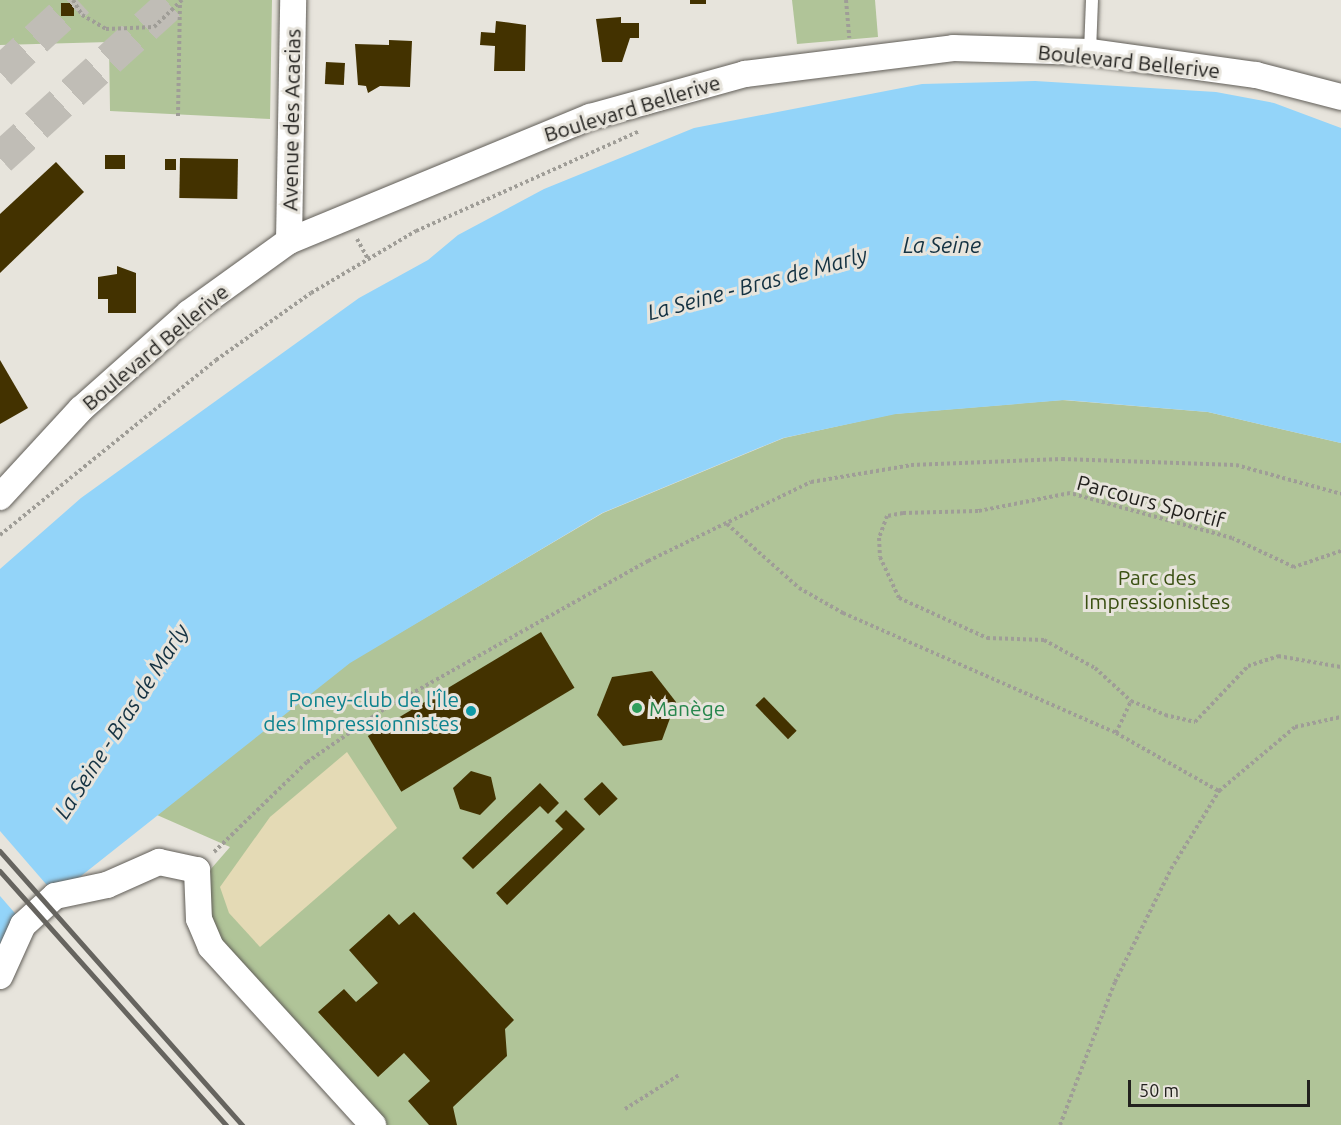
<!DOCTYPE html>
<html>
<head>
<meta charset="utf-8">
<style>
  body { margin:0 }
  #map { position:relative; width:1341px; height:1125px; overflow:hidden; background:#e7e4dc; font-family:Ubuntu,sans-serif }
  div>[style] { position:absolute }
  .green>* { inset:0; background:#b0c498 }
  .sand>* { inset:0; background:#e4dab5 }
  .water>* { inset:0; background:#93d4f9 }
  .pier>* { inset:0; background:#e7e4dc }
  .building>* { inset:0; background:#433200; transform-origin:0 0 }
  .highway-tunnel>* { height:33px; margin-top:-16.5px; transform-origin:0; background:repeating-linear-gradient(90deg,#c0bdb6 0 33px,transparent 0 49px) }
  .path>* { height:4px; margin-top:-2px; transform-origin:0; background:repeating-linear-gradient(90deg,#9f9d97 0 3px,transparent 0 6px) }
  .roads { filter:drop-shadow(0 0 2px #615e58) drop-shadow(0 0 2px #615e58) }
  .lane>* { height:12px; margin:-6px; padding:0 6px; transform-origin:6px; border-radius:6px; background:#fff }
  .street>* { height:26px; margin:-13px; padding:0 13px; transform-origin:13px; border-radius:13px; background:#fff }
  .rail>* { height:4.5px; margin:-2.25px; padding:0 2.25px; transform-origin:2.25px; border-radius:2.25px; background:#66645f }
  .dots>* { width:16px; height:16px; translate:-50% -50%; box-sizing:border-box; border:3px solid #e7e4dc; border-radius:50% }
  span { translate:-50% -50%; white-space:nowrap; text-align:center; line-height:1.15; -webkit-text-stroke:6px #e7e4dc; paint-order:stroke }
  .street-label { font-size:21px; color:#22211e }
  .park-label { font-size:21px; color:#3a5012 }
  .culture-label { font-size:21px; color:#0d838f }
  .right { translate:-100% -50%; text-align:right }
  .leisure-label { font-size:21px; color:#27864d }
  .left { translate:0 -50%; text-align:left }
  .water-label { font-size:22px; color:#143242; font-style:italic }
  .scale { position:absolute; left:1128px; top:1080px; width:182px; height:27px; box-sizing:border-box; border:3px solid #22211e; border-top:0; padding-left:8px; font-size:18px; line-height:21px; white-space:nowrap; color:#22211e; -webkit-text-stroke:4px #e7e4dc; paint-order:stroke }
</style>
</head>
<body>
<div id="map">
  <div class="green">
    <i style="clip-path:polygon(0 0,272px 0,270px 119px,110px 111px,109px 42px,0 45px)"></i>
    <i style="clip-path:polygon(792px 0,875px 0,878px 37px,797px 44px)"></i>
    <i style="clip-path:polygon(1062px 400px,1208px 412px,1341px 443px,1341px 1125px,386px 1125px,211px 930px,210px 870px,230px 847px,157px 815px,350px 662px,603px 513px,784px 438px,893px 414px)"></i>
  </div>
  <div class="sand">
    <i style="clip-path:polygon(347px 752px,397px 828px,260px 947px,229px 913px,220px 887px,270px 817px)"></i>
  </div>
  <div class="water">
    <i style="clip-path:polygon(1035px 81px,1216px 92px,1274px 103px,1341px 128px,1341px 443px,1208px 412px,1065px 400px,896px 414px,783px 438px,602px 513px,350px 663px,76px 880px,0 962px,0 569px,81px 498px,359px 298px,428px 260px,458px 235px,544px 189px,694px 128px,922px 84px)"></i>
  </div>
  <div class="pier">
    <i style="clip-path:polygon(0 831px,52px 891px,20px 919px,0 896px)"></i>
  </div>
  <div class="building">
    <i style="left:690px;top:0;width:16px;height:4px"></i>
    <i style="left:61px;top:3px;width:13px;height:13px"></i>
    <i style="clip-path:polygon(621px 17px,621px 23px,639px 23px,639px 38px,630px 38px,622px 62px,602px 62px,596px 19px)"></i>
    <i style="clip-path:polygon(496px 21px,526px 25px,525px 71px,494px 71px,495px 46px,480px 45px,481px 32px,495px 33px)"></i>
    <i style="clip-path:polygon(389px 40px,412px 41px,410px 87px,380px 86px,368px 93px,366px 86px,358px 85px,355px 44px,389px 45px)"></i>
    <i style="left:326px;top:62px;width:19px;height:22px;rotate:3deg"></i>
    <i style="left:105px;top:155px;width:20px;height:14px"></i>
    <i style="left:180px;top:158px;width:58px;height:40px;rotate:1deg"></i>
    <i style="left:165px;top:159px;width:11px;height:11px"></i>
    <i style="clip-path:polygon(56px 162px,84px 192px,0 273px,0 214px)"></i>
    <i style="clip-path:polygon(117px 266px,136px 273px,136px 313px,108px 313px,108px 299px,98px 299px,98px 277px,117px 274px)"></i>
    <i style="clip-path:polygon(0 360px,28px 408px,0 424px)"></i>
    <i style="left:541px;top:632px;width:65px;height:202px;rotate:59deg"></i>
    <i style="clip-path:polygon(652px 671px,676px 702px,662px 740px,623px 746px,597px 715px,612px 677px)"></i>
    <i style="left:764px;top:697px;width:47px;height:12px;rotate:46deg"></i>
    <i style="clip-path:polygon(471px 771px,491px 777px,496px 799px,480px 815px,460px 809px,453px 788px)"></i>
    <i style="left:602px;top:782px;width:23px;height:25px;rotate:47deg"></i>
    <i style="clip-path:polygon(540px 783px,559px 803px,548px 814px,540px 806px,473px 869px,462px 858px)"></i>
    <i style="clip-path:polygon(566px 810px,585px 829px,507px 905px,496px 893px,563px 829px,555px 821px)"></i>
    <i style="clip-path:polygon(414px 912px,514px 1020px,505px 1029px,507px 1056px,453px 1107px,457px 1125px,429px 1125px,408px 1101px,430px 1081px,404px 1053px,378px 1077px,318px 1012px,344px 989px,356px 1002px,378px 983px,349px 950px,389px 914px,399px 925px)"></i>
  </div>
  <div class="highway-tunnel">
    <i style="left:0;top:72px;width:106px;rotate:-42.7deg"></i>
    <i style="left:0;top:158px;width:235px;rotate:-42.2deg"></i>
  </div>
  <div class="path">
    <i style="left:73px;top:0;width:17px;rotate:59deg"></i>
    <i style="left:82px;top:15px;width:28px;rotate:30deg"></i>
    <i style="left:106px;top:29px;width:48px;rotate:-2.4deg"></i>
    <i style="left:154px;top:27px;width:39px;rotate:-44deg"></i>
    <i style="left:846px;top:0;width:38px;rotate:85deg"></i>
    <i style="left:178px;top:116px;width:112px;rotate:-89deg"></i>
    <i style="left:357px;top:239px;width:23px;rotate:61deg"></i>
    <i style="left:727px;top:524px;width:96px;rotate:41.6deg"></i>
    <i style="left:799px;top:588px;width:51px;rotate:29.6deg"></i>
    <i style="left:843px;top:613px;width:298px;rotate:23.7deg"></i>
    <i style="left:1116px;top:733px;width:118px;rotate:29.4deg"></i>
    <i style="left:0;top:535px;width:278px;rotate:-39deg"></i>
    <i style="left:216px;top:360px;width:116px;rotate:-35.2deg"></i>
    <i style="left:311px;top:293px;width:122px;rotate:-30.6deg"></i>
    <i style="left:416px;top:231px;width:245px;rotate:-24.1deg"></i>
    <i style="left:1341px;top:551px;width:50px;rotate:161.2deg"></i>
    <i style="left:1294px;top:567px;width:68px;rotate:-154.9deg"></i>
    <i style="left:1232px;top:538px;width:168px;rotate:-164.5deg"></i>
    <i style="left:1070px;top:493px;width:94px;rotate:168.9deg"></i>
    <i style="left:978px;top:511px;width:75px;rotate:178.5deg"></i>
    <i style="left:903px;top:513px;width:16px;rotate:169deg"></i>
    <i style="left:887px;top:516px;width:23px;rotate:110deg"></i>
    <i style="left:879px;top:538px;width:19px;rotate:87deg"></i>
    <i style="left:880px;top:557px;width:45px;rotate:65.1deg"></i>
    <i style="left:899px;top:598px;width:97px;rotate:24.4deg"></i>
    <i style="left:987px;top:638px;width:57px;rotate:2deg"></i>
    <i style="left:1044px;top:640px;width:58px;rotate:28.8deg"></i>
    <i style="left:1095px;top:668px;width:49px;rotate:42.5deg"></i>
    <i style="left:1131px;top:701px;width:37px;rotate:22deg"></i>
    <i style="left:1165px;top:715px;width:31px;rotate:13deg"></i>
    <i style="left:1195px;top:722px;width:77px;rotate:-46.6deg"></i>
    <i style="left:1248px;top:666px;width:32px;rotate:-18deg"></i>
    <i style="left:1278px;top:656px;width:64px;rotate:9.9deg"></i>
    <i style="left:1116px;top:733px;width:35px;rotate:-65deg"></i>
    <i style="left:214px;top:852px;width:129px;rotate:-44.1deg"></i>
    <i style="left:307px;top:762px;width:93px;rotate:-34.5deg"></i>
    <i style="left:384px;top:709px;width:303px;rotate:-29.3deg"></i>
    <i style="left:648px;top:561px;width:181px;rotate:-25.9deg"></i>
    <i style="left:811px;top:482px;width:101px;rotate:-9.6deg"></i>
    <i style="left:911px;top:465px;width:151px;rotate:-2.3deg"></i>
    <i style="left:1062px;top:459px;width:174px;rotate:2deg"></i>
    <i style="left:1236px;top:465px;width:109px;rotate:15.4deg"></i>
    <i style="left:625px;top:1109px;width:64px;rotate:-32.2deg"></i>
    <i style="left:1060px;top:1125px;width:153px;rotate:-69deg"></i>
    <i style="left:1115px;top:982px;width:126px;rotate:-63.6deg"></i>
    <i style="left:1171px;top:869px;width:92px;rotate:-58.4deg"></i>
    <i style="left:1219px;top:791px;width:99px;rotate:-40.1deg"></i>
    <i style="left:1295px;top:727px;width:47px;rotate:-12.3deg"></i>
  </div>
  <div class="roads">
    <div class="lane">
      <i style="left:1090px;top:52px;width:52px;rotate:-87.8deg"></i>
    </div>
    <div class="street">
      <i style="left:289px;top:241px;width:241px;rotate:-89deg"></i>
      <i style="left:0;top:497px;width:120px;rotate:-47.4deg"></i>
      <i style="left:81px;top:409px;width:144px;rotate:-41.6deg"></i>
      <i style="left:189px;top:313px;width:123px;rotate:-35.8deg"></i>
      <i style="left:289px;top:241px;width:326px;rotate:-22.4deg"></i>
      <i style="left:590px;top:117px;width:161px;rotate:-15.5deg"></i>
      <i style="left:745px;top:74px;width:210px;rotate:-7.1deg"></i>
      <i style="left:953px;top:48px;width:137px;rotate:1.7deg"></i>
      <i style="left:1090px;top:52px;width:168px;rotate:7.9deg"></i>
      <i style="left:1256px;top:75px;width:88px;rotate:14.5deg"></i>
      <i style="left:0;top:976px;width:56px;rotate:-65.7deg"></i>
      <i style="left:23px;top:925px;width:43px;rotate:-42.2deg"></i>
      <i style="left:55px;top:896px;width:53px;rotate:-11.9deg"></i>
      <i style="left:107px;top:885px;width:57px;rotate:-23.9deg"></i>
      <i style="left:159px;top:862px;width:39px;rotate:12deg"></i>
      <i style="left:197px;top:870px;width:49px;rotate:87.7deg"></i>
      <i style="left:199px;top:919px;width:30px;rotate:67deg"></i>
      <i style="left:211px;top:947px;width:241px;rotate:47.7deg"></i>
    </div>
  </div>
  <div class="rail">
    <i style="left:0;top:851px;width:366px;rotate:48.5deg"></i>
    <i style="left:0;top:871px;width:340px;rotate:48.3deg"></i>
  </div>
  <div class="dots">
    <i style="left:637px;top:708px;background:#2e9e5b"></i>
    <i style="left:471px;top:711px;background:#0f9aa8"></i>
  </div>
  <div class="street-label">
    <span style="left:1129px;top:61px;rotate:6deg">Boulevard Bellerive</span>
    <span style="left:632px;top:108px;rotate:-17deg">Boulevard Bellerive</span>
    <span style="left:291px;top:120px;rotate:-89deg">Avenue des Acacias</span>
    <span style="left:155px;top:347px;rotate:-40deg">Boulevard Bellerive</span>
    <span style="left:1151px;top:501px;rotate:15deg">Parcours Sportif</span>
  </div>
  <div class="park-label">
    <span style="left:1157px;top:589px">Parc des<br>Impressionistes</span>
  </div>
  <div class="culture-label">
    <span class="right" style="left:459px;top:711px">Poney-club de l'Île<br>des Impressionnistes</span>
  </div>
  <div class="leisure-label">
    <span class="left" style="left:649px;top:708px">Manège</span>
  </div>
  <div class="water-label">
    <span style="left:942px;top:245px">La Seine</span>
    <span style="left:757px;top:283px;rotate:-15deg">La Seine - Bras de Marly</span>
    <span style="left:121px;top:721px;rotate:-57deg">La Seine - Bras de Marly</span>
  </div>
  <div class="scale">50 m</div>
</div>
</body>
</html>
